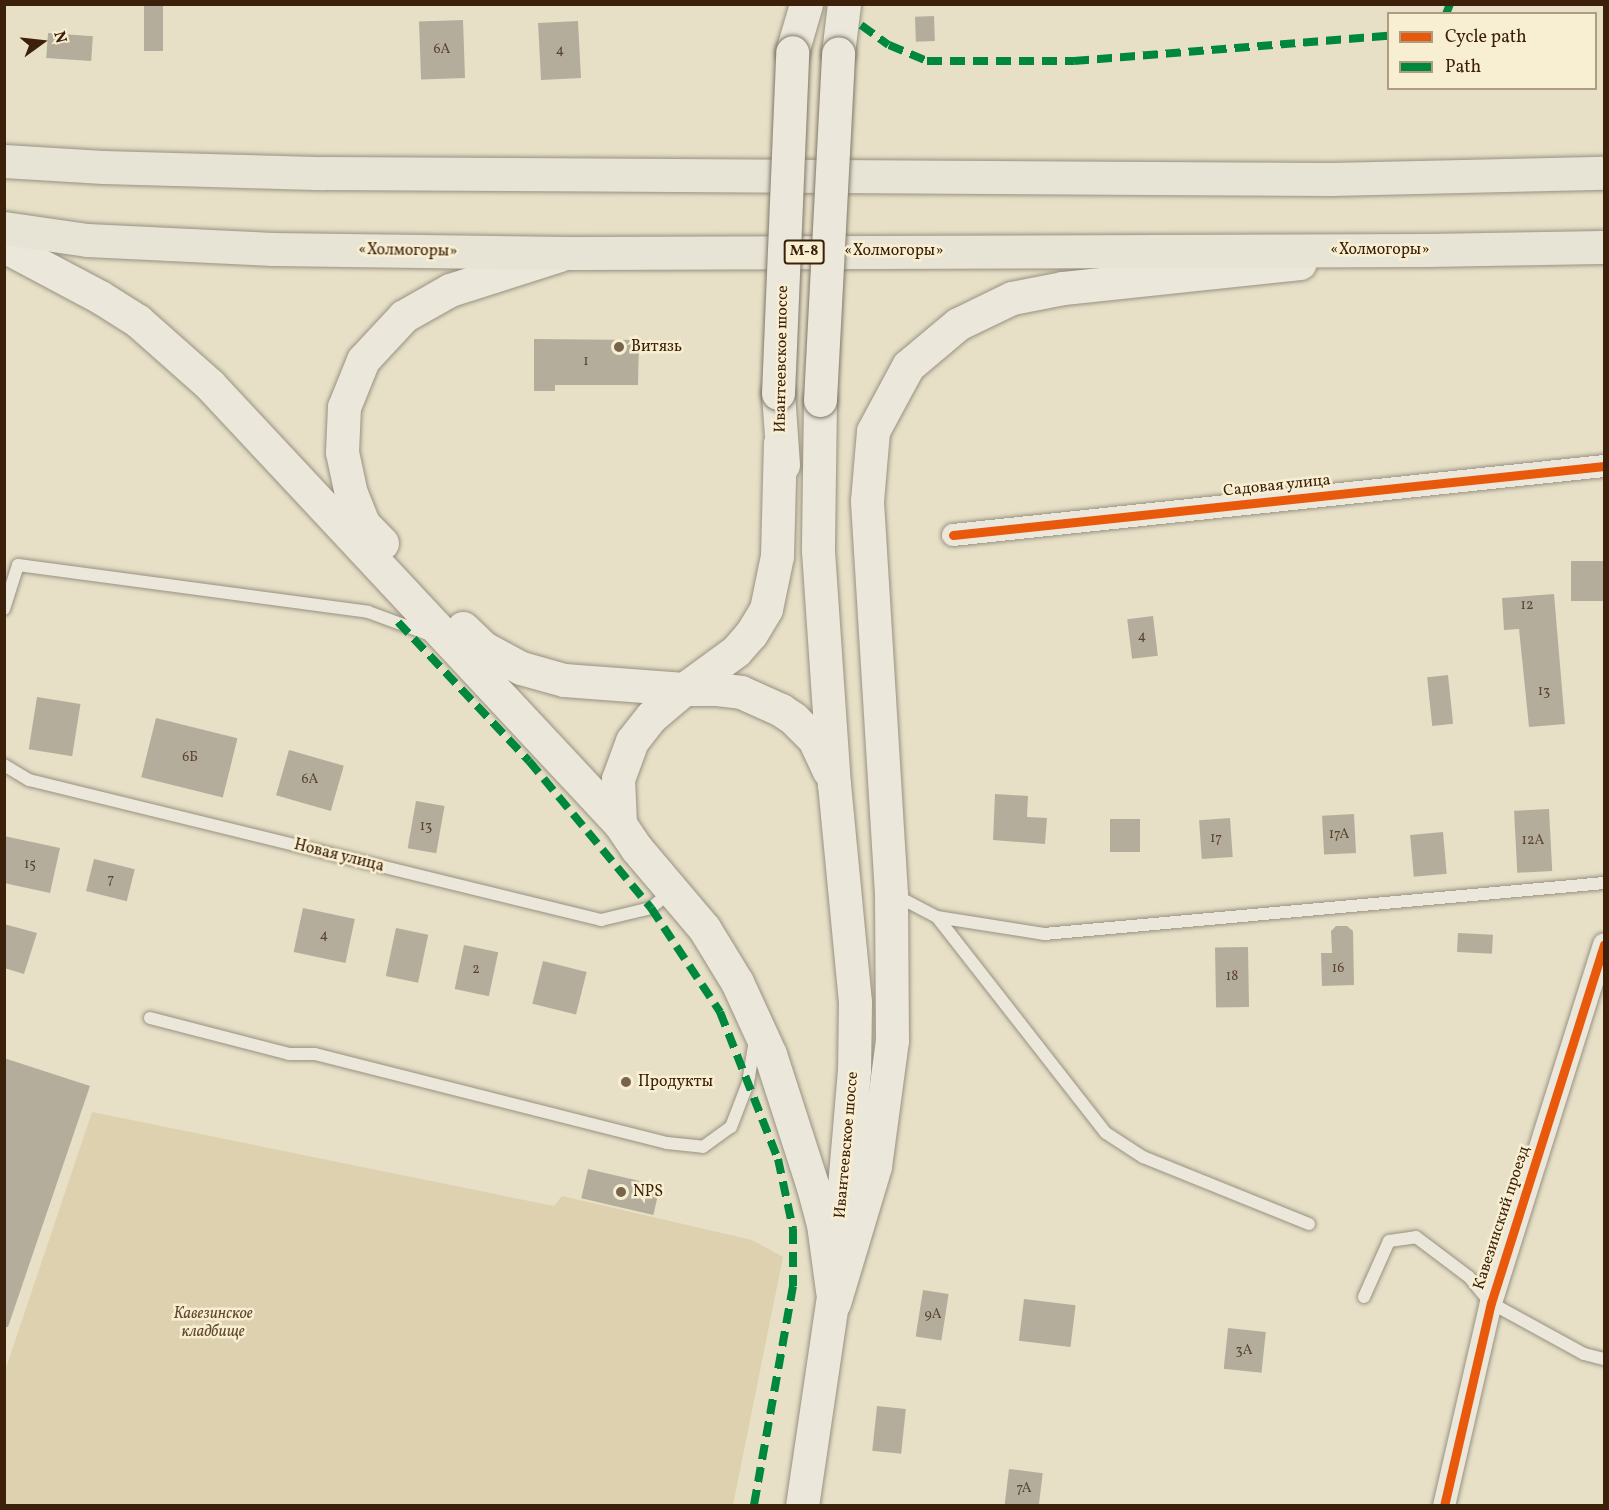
<!DOCTYPE html>
<html>
<head>
<meta charset="utf-8">
<style>
  body { margin:0 }
  #map { position:relative; width:1609px; height:1510px; overflow:hidden; background:#e7e0c7; font-family:Vollkorn,serif }
  div>[style] { position:absolute }
  .green>* { inset:0; background:#ddd1af }
  .building>* { inset:0; background:#b4ad9b; transform-origin:0 0 }
  .roads { filter:drop-shadow(0 0 2px #999181) drop-shadow(0 0 2px #999181) }
  .lane>* { height:12px; margin:-6px; padding:0 6px; transform-origin:6px; border-radius:6px; background:#ebe7db }
  .street>* { height:22px; margin:-11px; padding:0 11px; transform-origin:11px; border-radius:11px; background:#ebe7db }
  .secondary>* { height:33px; margin:-16.5px; padding:0 16.5px; transform-origin:16.5px; border-radius:16.5px; background:#ebe7db }
  .highway>* { height:33px; margin:-16.5px; padding:0 16.5px; transform-origin:16.5px; border-radius:16.5px; background:#e7e3d5 }
  .bridges { filter:drop-shadow(0 0 2px #807868) drop-shadow(0 0 2px #807868) }
  .secondary-bridge>* { height:33px; margin:-16.5px; padding:0 16.5px; transform-origin:16.5px; border-radius:16.5px; background:#ebe7db }
  .quiet>* { height:8px; margin-top:-4px; transform-origin:0; background:repeating-linear-gradient(90deg,#00873e 0 15px,transparent 0 23px) }
  .cycleway>* { height:9px; margin:-4.5px; padding:0 4.5px; transform-origin:4.5px; border-radius:4.5px; background:#e8590c }
  .dots>* { width:16px; height:16px; translate:-50% -50%; box-sizing:border-box; border:3px solid #f8efd2; border-radius:50% }
  span { translate:-50% -50%; white-space:nowrap; text-align:center; line-height:1.15; -webkit-text-stroke:5px #f8efd2; paint-order:stroke }
  .number-label { font-size:14px; color:#5b432e }
  .number-label span { -webkit-text-stroke-width:0 }
  .shield-label span { padding:2px 4px; background:#f8efd2; border:2px solid; border-radius:4px; -webkit-text-stroke-width:0 }
  .shield-label { font-size:15px; color:#3d2009; font-weight:700 }
  .street-label { font-size:16px; color:#3d2009 }
  .poi-label { font-size:16px; color:#3d2009 }
  .left { translate:0 -50%; text-align:left }
  .park-label { font-size:16px; color:#63492e; font-style:italic }
  .frame { position:absolute; inset:0; border:6px solid #3d2009; pointer-events:none }
  .legend { position:absolute; left:1387px; top:12px; width:210px; height:78px; box-sizing:border-box; background:#f8efd2; border:2px solid #ad9c82; margin:0; padding:8px 10px; list-style:none; font-size:18px; color:#3d2009 }
  .legend li { display:flex; align-items:center; gap:12px; height:30px }
  .legend b { width:30px; border:2px solid #ad9c82 }
  .north { position:absolute; left:12px; top:12px; width:60px; height:60px; -webkit-text-stroke:4px #f8efd2; paint-order:stroke; rotate:75deg; font-size:16px; font-weight:700; line-height:24px; text-align:center; color:#3d2009 }
  .north::after { content:''; display:block; margin:auto; width:21px; height:27px; background:#3d2009; clip-path:polygon(50% 0,100% 100%,50% 72%,0 100%) }
</style>
</head>
<body>
<div id="map">
  <div class="green">
    <i style="clip-path:polygon(92px 1112px,554px 1206px,562px 1196px,752px 1240px,783px 1257px,733px 1505px,5px 1505px,5px 1371px)"></i>
  </div>
  <div class="building">
    <i style="left:144px;top:4px;width:19px;height:47px"></i>
    <i style="left:934px;top:16px;width:25px;height:19px;rotate:88deg"></i>
    <i style="left:463px;top:20px;width:58px;height:44px;rotate:88deg"></i>
    <i style="left:578px;top:21px;width:57px;height:40px;rotate:87deg"></i>
    <i style="left:48px;top:33px;width:45px;height:25px;rotate:4deg"></i>
    <i style="clip-path:polygon(534px 339px,639px 340px,638px 385px,555px 385px,555px 391px,534px 391px)"></i>
    <i style="left:1571px;top:561px;width:34px;height:40px"></i>
    <i style="clip-path:polygon(1554px 594px,1565px 724px,1529px 727px,1519px 629px,1504px 630px,1502px 598px)"></i>
    <i style="left:1153px;top:616px;width:40px;height:26px;rotate:83deg"></i>
    <i style="left:1448px;top:675px;width:49px;height:21px;rotate:84deg"></i>
    <i style="left:37px;top:697px;width:44px;height:53px;rotate:9deg"></i>
    <i style="left:156px;top:718px;width:84px;height:61px;rotate:14deg"></i>
    <i style="left:289px;top:750px;width:57px;height:47px;rotate:16deg"></i>
    <i style="clip-path:polygon(995px 794px,1028px 796px,1027px 817px,1047px 818px,1045px 844px,993px 840px)"></i>
    <i style="left:416px;top:801px;width:29px;height:48px;rotate:10deg"></i>
    <i style="left:1549px;top:809px;width:62px;height:35px;rotate:87deg"></i>
    <i style="left:1354px;top:814px;width:39px;height:32px;rotate:87deg"></i>
    <i style="left:1230px;top:818px;width:39px;height:31px;rotate:86deg"></i>
    <i style="left:1110px;top:819px;width:30px;height:33px"></i>
    <i style="left:1443px;top:832px;width:42px;height:33px;rotate:85deg"></i>
    <i style="clip-path:polygon(4px 836px,60px 848px,50px 893px,4px 883px)"></i>
    <i style="left:94px;top:859px;width:42px;height:33px;rotate:14deg"></i>
    <i style="left:303px;top:908px;width:53px;height:45px;rotate:12deg"></i>
    <i style="clip-path:polygon(4px 924px,37px 933px,24px 974px,4px 968px)"></i>
    <i style="clip-path:polygon(1336px 926px,1347px 926px,1353px 931px,1354px 985px,1322px 986px,1321px 953px,1332px 953px,1331px 931px)"></i>
    <i style="left:396px;top:928px;width:33px;height:49px;rotate:12deg"></i>
    <i style="left:1458px;top:933px;width:35px;height:19px;rotate:3deg"></i>
    <i style="left:464px;top:945px;width:35px;height:45px;rotate:12deg"></i>
    <i style="left:1248px;top:947px;width:60px;height:33px;rotate:89deg"></i>
    <i style="left:543px;top:961px;width:45px;height:44px;rotate:14deg"></i>
    <i style="clip-path:polygon(4px 1058px,90px 1086px,8px 1327px,4px 1327px)"></i>
    <i style="left:588px;top:1169px;width:74px;height:30px;rotate:13deg"></i>
    <i style="left:923px;top:1290px;width:26px;height:47px;rotate:9deg"></i>
    <i style="left:1024px;top:1299px;width:52px;height:42px;rotate:7deg"></i>
    <i style="left:1228px;top:1328px;width:38px;height:41px;rotate:6deg"></i>
    <i style="left:877px;top:1406px;width:29px;height:45px;rotate:6deg"></i>
    <i style="left:1009px;top:1469px;width:34px;height:37px;rotate:7deg"></i>
  </div>
  <div class="roads">
    <div class="lane">
      <i style="left:4px;top:609px;width:46px;rotate:-72.3deg"></i>
      <i style="left:18px;top:565px;width:353px;rotate:7.6deg"></i>
      <i style="left:368px;top:612px;width:64px;rotate:20.1deg"></i>
      <i style="left:4px;top:765px;width:29px;rotate:31deg"></i>
      <i style="left:29px;top:780px;width:589px;rotate:13.75deg"></i>
      <i style="left:601px;top:920px;width:51px;rotate:-13.5deg"></i>
      <i style="left:651px;top:908px;width:26px;rotate:-40deg"></i>
      <i style="left:893px;top:894px;width:50px;rotate:27.6deg"></i>
      <i style="left:937px;top:917px;width:274px;rotate:52deg"></i>
      <i style="left:1106px;top:1133px;width:44px;rotate:33deg"></i>
      <i style="left:1143px;top:1157px;width:179px;rotate:22deg"></i>
      <i style="left:937px;top:917px;width:108px;rotate:9deg"></i>
      <i style="left:1044px;top:934px;width:562px;rotate:-5.2deg"></i>
      <i style="left:150px;top:1018px;width:144px;rotate:14.5deg"></i>
      <i style="left:289px;top:1054px;width:26px"></i>
      <i style="left:315px;top:1054px;width:363px;rotate:14.2deg"></i>
      <i style="left:667px;top:1143px;width:36px;rotate:6deg"></i>
      <i style="left:703px;top:1147px;width:34px;rotate:-36deg"></i>
      <i style="left:731px;top:1127px;width:47px;rotate:-68.9deg"></i>
      <i style="left:748px;top:1083px;width:44px;rotate:-80.8deg"></i>
      <i style="left:1364px;top:1297px;width:61px;rotate:-65.9deg"></i>
      <i style="left:1389px;top:1241px;width:27px;rotate:-8deg"></i>
      <i style="left:1416px;top:1237px;width:66px;rotate:37deg"></i>
      <i style="left:1469px;top:1277px;width:34px;rotate:50deg"></i>
      <i style="left:1491px;top:1303px;width:106px;rotate:28.7deg"></i>
      <i style="left:1584px;top:1354px;width:21px;rotate:14deg"></i>
    </div>
    <div class="street">
      <i style="left:953px;top:535px;width:655px;rotate:-6.05deg"></i>
      <i style="left:1444px;top:1506px;width:208px;rotate:-77deg"></i>
      <i style="left:1491px;top:1303px;width:376px;rotate:-72.5deg"></i>
    </div>
    <div class="secondary">
      <i style="left:792px;top:52px;width:50px;rotate:-73.7deg"></i>
      <i style="left:838px;top:53px;width:49px;rotate:-83deg"></i>
      <i style="left:4px;top:246px;width:109px;rotate:28deg"></i>
      <i style="left:100px;top:297px;width:45px;rotate:32.3deg"></i>
      <i style="left:138px;top:321px;width:96px;rotate:41.6deg"></i>
      <i style="left:210px;top:385px;width:601px;rotate:46.96deg"></i>
      <i style="left:620px;top:824px;width:30px;rotate:56deg"></i>
      <i style="left:637px;top:849px;width:104px;rotate:49.7deg"></i>
      <i style="left:704px;top:928px;width:63px;rotate:58.6deg"></i>
      <i style="left:737px;top:982px;width:79px;rotate:65.4deg"></i>
      <i style="left:770px;top:1054px;width:140px;rotate:72.1deg"></i>
      <i style="left:813px;top:1187px;width:38px;rotate:75deg"></i>
      <i style="left:823px;top:1224px;width:68px;rotate:82.3deg"></i>
      <i style="left:778px;top:393px;width:72px;rotate:86deg"></i>
      <i style="left:820px;top:400px;width:151px;rotate:90.8deg"></i>
      <i style="left:818px;top:551px;width:234px;rotate:86.1deg"></i>
      <i style="left:834px;top:784px;width:219px;rotate:84.5deg"></i>
      <i style="left:855px;top:1002px;width:68px;rotate:90.8deg"></i>
      <i style="left:854px;top:1070px;width:164px;rotate:94.9deg"></i>
      <i style="left:382px;top:543px;width:28px;rotate:-134deg"></i>
      <i style="left:363px;top:523px;width:31px;rotate:-112deg"></i>
      <i style="left:351px;top:494px;width:43px;rotate:-102.1deg"></i>
      <i style="left:342px;top:452px;width:45px;rotate:-87.5deg"></i>
      <i style="left:344px;top:407px;width:51px;rotate:-68deg"></i>
      <i style="left:363px;top:360px;width:60px;rotate:-47deg"></i>
      <i style="left:404px;top:316px;width:53px;rotate:-29.5deg"></i>
      <i style="left:450px;top:290px;width:115px;rotate:-17.7deg"></i>
      <i style="left:463px;top:628px;width:29px;rotate:44deg"></i>
      <i style="left:484px;top:648px;width:42px;rotate:28.4deg"></i>
      <i style="left:521px;top:668px;width:45px;rotate:15.6deg"></i>
      <i style="left:564px;top:680px;width:120px;rotate:4.3deg"></i>
      <i style="left:684px;top:689px;width:64px;rotate:-36.2deg"></i>
      <i style="left:736px;top:651px;width:23px;rotate:-49deg"></i>
      <i style="left:751px;top:634px;width:29px;rotate:-59deg"></i>
      <i style="left:766px;top:609px;width:54px;rotate:-78.3deg"></i>
      <i style="left:777px;top:556px;width:113px;rotate:-88.5deg"></i>
      <i style="left:620px;top:824px;width:45px;rotate:-92.5deg"></i>
      <i style="left:618px;top:779px;width:40px;rotate:-69.8deg"></i>
      <i style="left:632px;top:741px;width:31px;rotate:-52deg"></i>
      <i style="left:651px;top:717px;width:43px;rotate:-40.3deg"></i>
      <i style="left:684px;top:689px;width:33px"></i>
      <i style="left:717px;top:689px;width:24px;rotate:7deg"></i>
      <i style="left:741px;top:692px;width:44px;rotate:24.2deg"></i>
      <i style="left:781px;top:710px;width:14px;rotate:34deg"></i>
      <i style="left:793px;top:718px;width:30px;rotate:45deg"></i>
      <i style="left:814px;top:739px;width:35px;rotate:65deg"></i>
      <i style="left:834px;top:1303px;width:143px;rotate:-73.3deg"></i>
      <i style="left:875px;top:1166px;width:127px;rotate:-82.3deg"></i>
      <i style="left:892px;top:1040px;width:146px;rotate:-90.4deg"></i>
      <i style="left:891px;top:894px;width:394px;rotate:-93.5deg"></i>
      <i style="left:867px;top:501px;width:70px;rotate:-85.1deg"></i>
      <i style="left:873px;top:431px;width:74px;rotate:-61.7deg"></i>
      <i style="left:908px;top:366px;width:65px;rotate:-40deg"></i>
      <i style="left:958px;top:324px;width:60px;rotate:-25.7deg"></i>
      <i style="left:1012px;top:298px;width:52px;rotate:-11.1deg"></i>
      <i style="left:1063px;top:288px;width:238px;rotate:-6deg"></i>
      <i style="left:802px;top:1506px;width:226px;rotate:-81.6deg"></i>
    </div>
    <div class="highway">
      <i style="left:4px;top:161px;width:99px;rotate:3.5deg"></i>
      <i style="left:103px;top:167px;width:221px;rotate:1.6deg"></i>
      <i style="left:324px;top:173px;width:1007px;rotate:0.34deg"></i>
      <i style="left:1331px;top:179px;width:273px;rotate:-1.3deg"></i>
      <i style="left:4px;top:228px;width:84px;rotate:8.2deg"></i>
      <i style="left:87px;top:240px;width:186px;rotate:2.8deg"></i>
      <i style="left:273px;top:249px;width:295px;rotate:0.8deg"></i>
      <i style="left:568px;top:253px;width:859px;rotate:-0.2deg"></i>
      <i style="left:1427px;top:250px;width:177px;rotate:-1deg"></i>
    </div>
  </div>
  <div class="bridges">
    <div class="secondary-bridge">
      <i style="left:778px;top:393px;width:341px;rotate:-87.6deg"></i>
      <i style="left:820px;top:400px;width:347px;rotate:-87deg"></i>
    </div>
  </div>
  <div class="quiet">
    <i style="left:1446px;top:14px;width:11px;rotate:-68deg"></i>
    <i style="left:861px;top:25px;width:34px;rotate:36deg"></i>
    <i style="left:889px;top:45px;width:41px;rotate:22.8deg"></i>
    <i style="left:927px;top:61px;width:147px"></i>
    <i style="left:1074px;top:61px;width:315px;rotate:-4.6deg"></i>
    <i style="left:398px;top:622px;width:191px;rotate:46.7deg"></i>
    <i style="left:529px;top:761px;width:191px;rotate:50.3deg"></i>
    <i style="left:651px;top:908px;width:125px;rotate:56.4deg"></i>
    <i style="left:720px;top:1012px;width:158px;rotate:68.5deg"></i>
    <i style="left:778px;top:1159px;width:72px;rotate:77.9deg"></i>
    <i style="left:793px;top:1229px;width:57px;rotate:90deg"></i>
    <i style="left:793px;top:1286px;width:223px;rotate:100.1deg"></i>
  </div>
  <div class="cycleway">
    <i style="left:953px;top:535px;width:655px;rotate:-6.05deg"></i>
    <i style="left:1444px;top:1506px;width:208px;rotate:-77deg"></i>
    <i style="left:1491px;top:1303px;width:376px;rotate:-72.5deg"></i>
  </div>
  <div class="dots">
    <i style="left:619px;top:347px;background:#78634c"></i>
    <i style="left:626px;top:1082px;background:#78634c"></i>
    <i style="left:621px;top:1192px;background:#78634c"></i>
  </div>
  <div class="number-label">
    <span style="left:442px;top:50px">6А</span>
    <span style="left:560px;top:51px">4</span>
    <span style="left:586px;top:362px">1</span>
    <span style="left:1527px;top:606px">12</span>
    <span style="left:1142px;top:637px">4</span>
    <span style="left:1544px;top:692px">13</span>
    <span style="left:190px;top:758px">6Б</span>
    <span style="left:310px;top:780px">6А</span>
    <span style="left:426px;top:827px">13</span>
    <span style="left:1339px;top:835px">17А</span>
    <span style="left:1216px;top:839px">17</span>
    <span style="left:1533px;top:841px">12А</span>
    <span style="left:30px;top:865px">15</span>
    <span style="left:111px;top:880px">7</span>
    <span style="left:324px;top:936px">4</span>
    <span style="left:1338px;top:969px">16</span>
    <span style="left:476px;top:970px">2</span>
    <span style="left:1232px;top:977px">18</span>
    <span style="left:933px;top:1315px">9А</span>
    <span style="left:1244px;top:1351px">3А</span>
    <span style="left:1024px;top:1489px">7А</span>
  </div>
  <div class="shield-label">
    <span style="left:804px;top:252px">М-8</span>
  </div>
  <div class="street-label">
    <span style="left:1380px;top:250px">«Холмогоры»</span>
    <span style="left:408px;top:251px;rotate:1deg">«Холмогоры»</span>
    <span style="left:894px;top:251px">«Холмогоры»</span>
    <span style="left:782px;top:359px;rotate:-89deg">Ивантеевское шоссе</span>
    <span style="left:1277px;top:486px;rotate:-6deg">Садовая улица</span>
    <span style="left:339px;top:856px;rotate:14deg">Новая улица</span>
    <span style="left:847px;top:1145px;rotate:-85deg">Ивантеевское шоссе</span>
    <span style="left:1502px;top:1218px;rotate:-72deg">Кавезинский проезд</span>
  </div>
  <div class="poi-label">
    <span class="left" style="left:631px;top:347px">Витязь</span>
    <span class="left" style="left:638px;top:1082px">Продукты</span>
    <span class="left" style="left:633px;top:1192px">NPS</span>
  </div>
  <div class="park-label">
    <span style="left:213px;top:1323px">Кавезинское<br>кладбище</span>
  </div>
  <div class="frame"></div>
  <ul class="legend">
  <li><b style="height:8px;background:#e8590c"></b>Cycle path</li>
  <li><b style="height:8px;background:#00873e"></b>Path</li>
  </ul>
  <div class="north">N</div>
</div>
</body>
</html>
